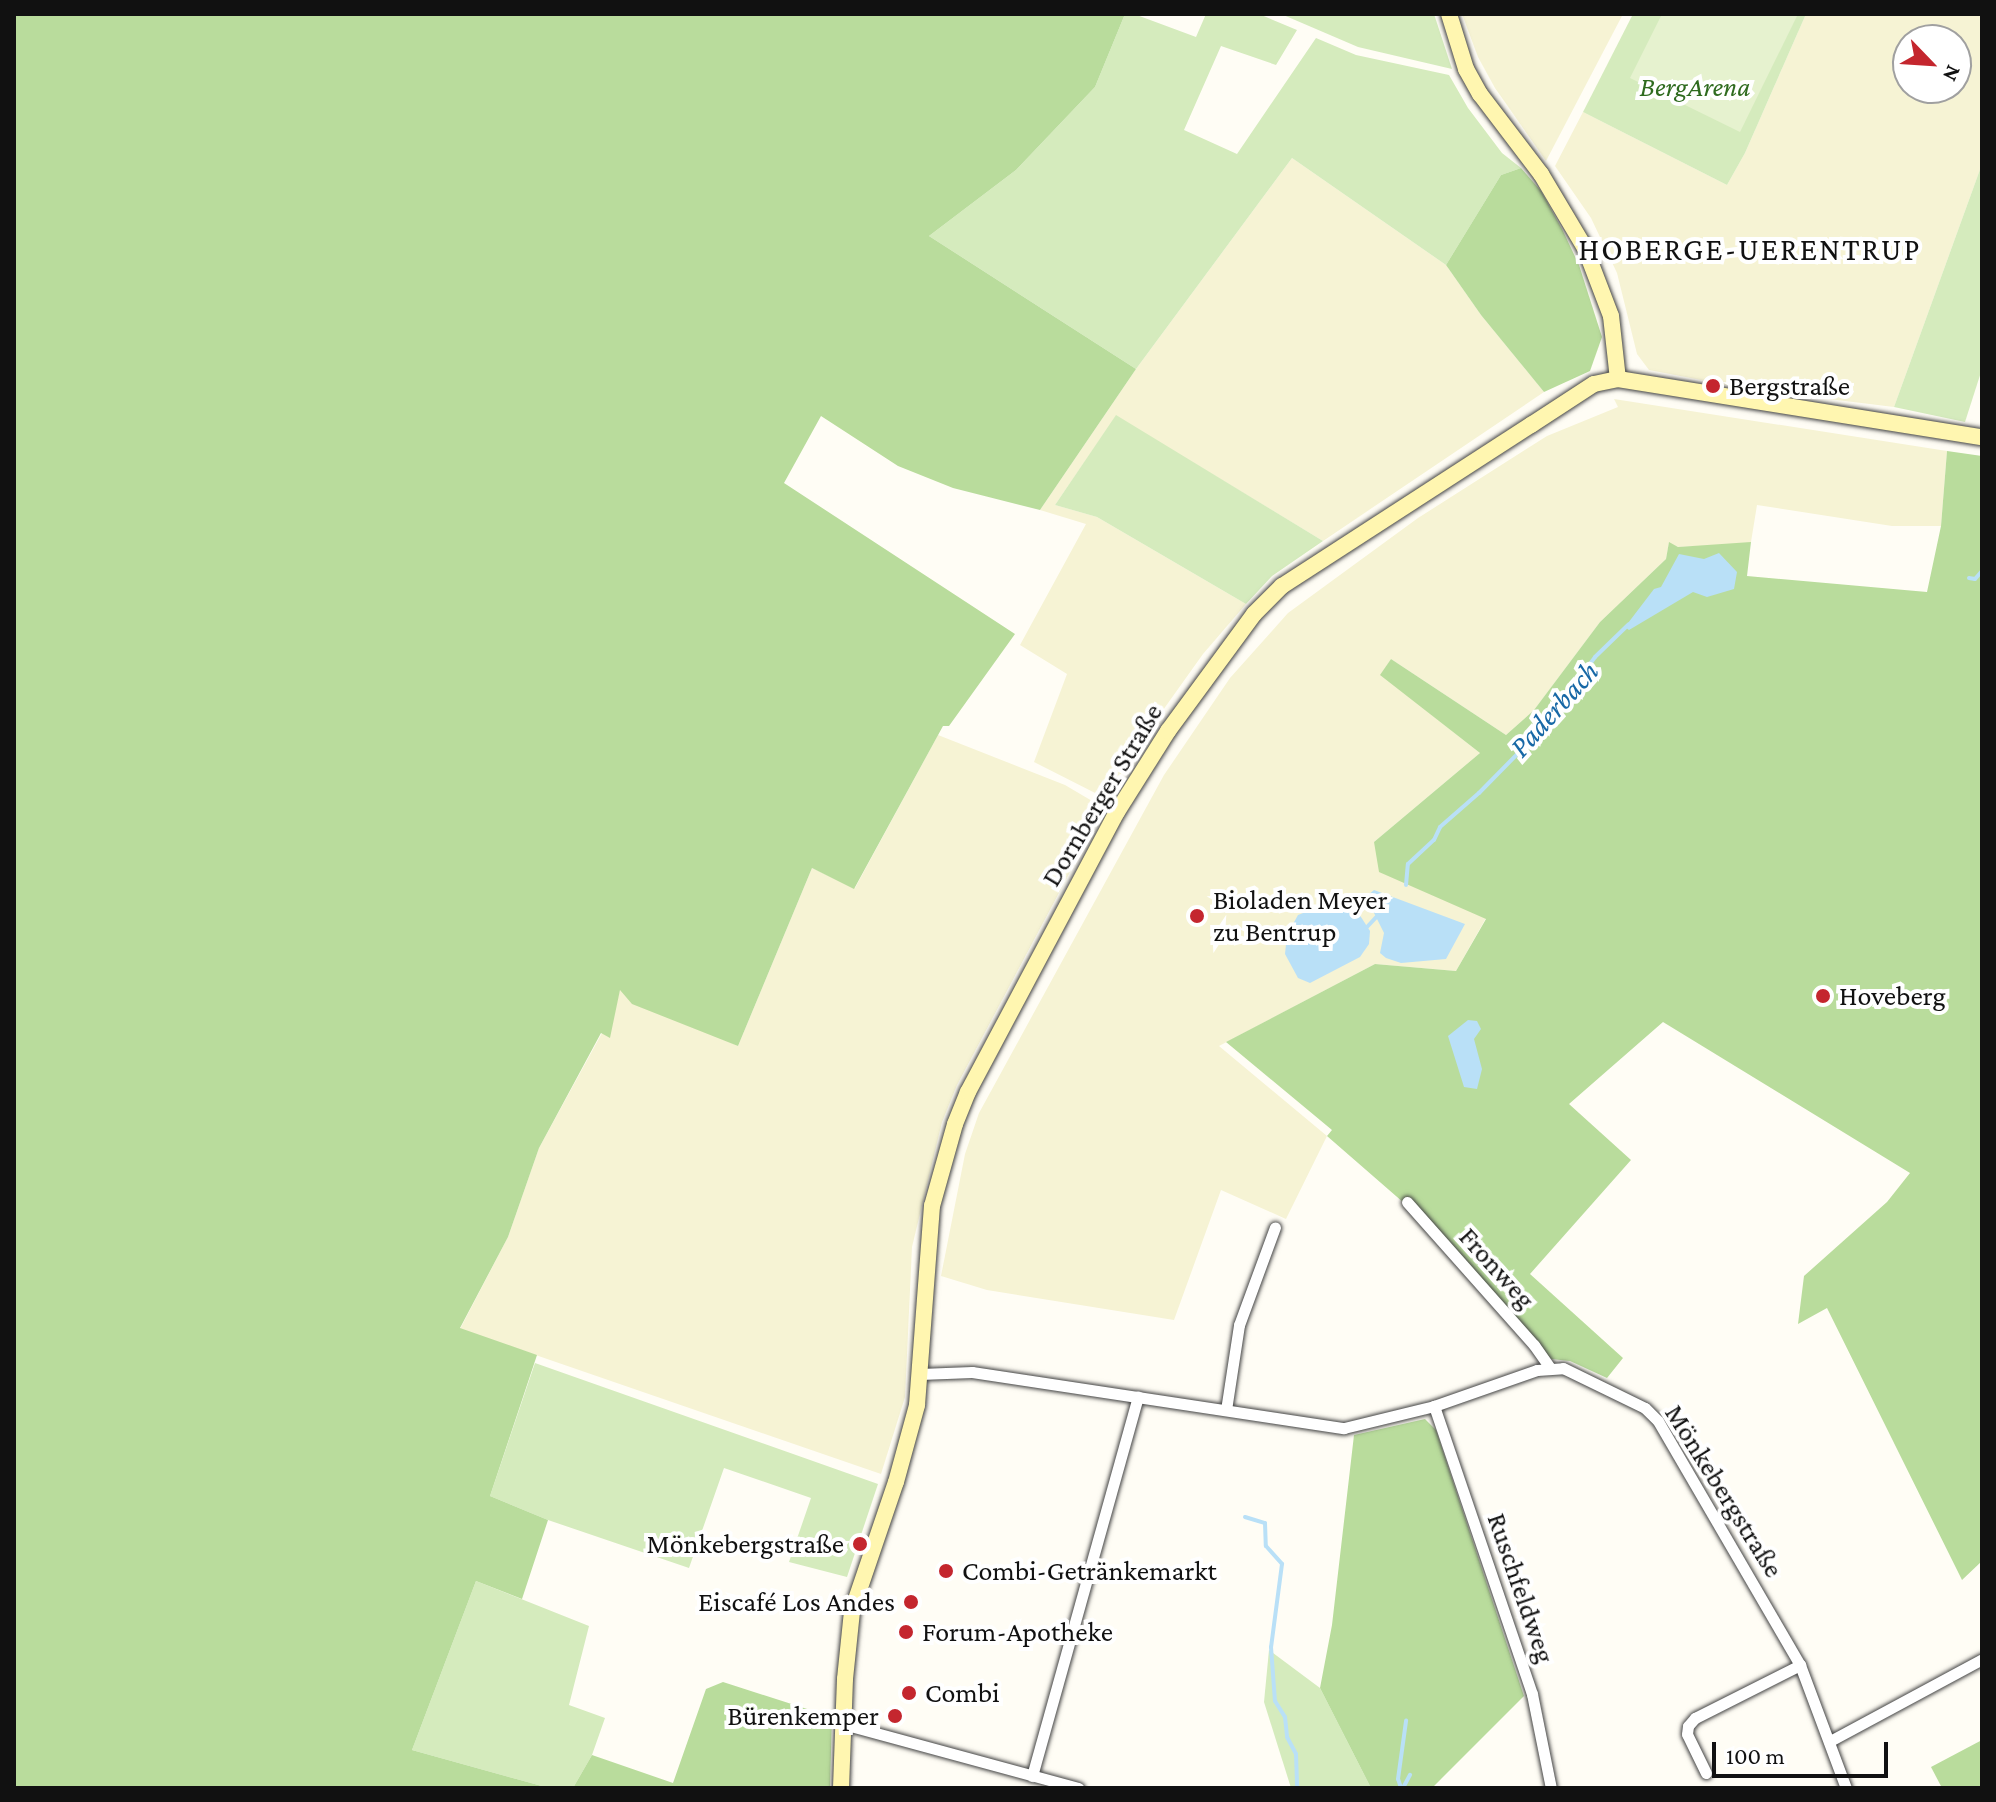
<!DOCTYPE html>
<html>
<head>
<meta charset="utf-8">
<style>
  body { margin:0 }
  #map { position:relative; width:1996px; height:1802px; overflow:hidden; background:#fffdf5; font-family:"Crimson Pro",serif }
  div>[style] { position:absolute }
  .farmland>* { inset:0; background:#f6f3d4 }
  .green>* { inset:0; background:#d5ebbd }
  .forest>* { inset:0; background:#b9dc9c }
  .pitch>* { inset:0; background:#e6f2cf }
  .water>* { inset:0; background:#b9e0f7 }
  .stream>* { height:4px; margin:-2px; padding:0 2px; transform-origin:2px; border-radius:2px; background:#b9e0f7 }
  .roads { filter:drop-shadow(0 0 2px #444) drop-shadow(0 0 2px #444) }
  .street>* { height:11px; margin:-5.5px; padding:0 5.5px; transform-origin:5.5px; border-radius:5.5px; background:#fff }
  .secondary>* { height:16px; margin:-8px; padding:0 8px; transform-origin:8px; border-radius:8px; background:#fff6b0 }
  .dots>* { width:22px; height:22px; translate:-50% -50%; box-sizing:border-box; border:4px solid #fff; border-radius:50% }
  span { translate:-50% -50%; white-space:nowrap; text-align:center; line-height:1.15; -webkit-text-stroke:8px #fff; paint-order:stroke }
  .park-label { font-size:28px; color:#2f6b1f; font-style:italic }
  .poi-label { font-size:28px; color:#111 }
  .left { translate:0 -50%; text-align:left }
  .right { translate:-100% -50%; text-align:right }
  .street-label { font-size:28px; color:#111 }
  .water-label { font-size:30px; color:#1768a6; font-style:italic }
  .quarter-label { font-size:32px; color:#111; letter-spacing:2px }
  .frame { position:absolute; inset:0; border:16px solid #111; pointer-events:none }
  .north { position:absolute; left:1892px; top:24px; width:80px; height:80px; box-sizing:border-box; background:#fff; border:2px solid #a0a0a0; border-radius:50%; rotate:115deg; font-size:22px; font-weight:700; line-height:32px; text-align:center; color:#111 }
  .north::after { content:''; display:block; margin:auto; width:28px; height:36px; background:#c4262e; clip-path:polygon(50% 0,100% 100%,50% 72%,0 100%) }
  .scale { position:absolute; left:1712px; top:1742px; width:176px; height:36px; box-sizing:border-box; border:4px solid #111; border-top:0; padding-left:10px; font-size:24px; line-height:28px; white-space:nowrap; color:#111; -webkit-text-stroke:6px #fff; paint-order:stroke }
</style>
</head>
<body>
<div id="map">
  <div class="farmland">
    <i style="clip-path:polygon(1462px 14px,1623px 14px,1546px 161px,1495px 88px,1478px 57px)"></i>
    <i style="clip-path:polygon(evenodd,1806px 14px,1982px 14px,1982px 164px,1894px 407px,1748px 389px,1649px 370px,1637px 354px,1617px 273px,1591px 218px,1555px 166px,1583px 112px,1727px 185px,1745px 153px,1806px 14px,1908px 40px,1956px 40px,1956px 88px,1908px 88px,1908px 40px)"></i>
    <i style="clip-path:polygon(1292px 158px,1446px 265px,1481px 315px,1544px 392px,1323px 541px,1116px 416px,1055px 505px,1097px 517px,1246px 604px,1203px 654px,1131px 755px,1107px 799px,1034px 762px,1067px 674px,1020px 645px,1086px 524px,1040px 510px,1136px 369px)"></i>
    <i style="clip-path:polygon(1614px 399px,1947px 451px,1941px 526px,1892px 526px,1757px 505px,1751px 542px,1747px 544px,1678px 547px,1669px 543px,1666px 559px,1600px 622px,1534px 710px,1506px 735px,1391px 659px,1381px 675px,1480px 753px,1374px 842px,1486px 918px,1456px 971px,1375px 964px,1219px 1046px,1327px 1136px,1286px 1219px,1221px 1190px,1174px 1320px,987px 1290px,941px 1276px,965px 1154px,979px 1113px,1164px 775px,1230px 678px,1288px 613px,1418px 518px,1547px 436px,1618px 407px)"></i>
    <i style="clip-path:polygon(938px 735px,1065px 785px,1104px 808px,957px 1085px,942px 1122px,912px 1247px,905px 1397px,881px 1474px,460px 1329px,508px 1237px,539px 1148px,602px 1033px,609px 1037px,620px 989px,738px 1046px,812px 868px,855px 888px)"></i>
  </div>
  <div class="green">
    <i style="clip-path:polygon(1125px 14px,1134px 14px,1196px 37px,1206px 14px,1259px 14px,1297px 30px,1276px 65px,1221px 46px,1184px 130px,1237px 154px,1316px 38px,1356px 55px,1449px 75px,1468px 108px,1502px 153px,1521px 168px,1501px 175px,1446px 265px,1292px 158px,1136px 369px,929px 236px,1016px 170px,1095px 87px)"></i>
    <i style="clip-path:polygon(1281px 14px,1434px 14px,1452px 69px,1358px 47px)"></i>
    <i style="clip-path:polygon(1633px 14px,1806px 14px,1745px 153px,1727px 185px,1583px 112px)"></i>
    <i style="clip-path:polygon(1982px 164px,1982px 369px,1965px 422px,1894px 407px)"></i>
    <i style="clip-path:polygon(1116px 415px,1323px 541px,1272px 576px,1246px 604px,1097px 517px,1055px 505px)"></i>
    <i style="clip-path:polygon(535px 1363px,878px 1484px,847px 1577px,789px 1562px,811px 1498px,724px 1468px,689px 1568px,548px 1520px,490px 1496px)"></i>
    <i style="clip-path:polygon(476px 1581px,589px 1626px,569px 1705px,605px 1718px,592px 1755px,573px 1788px,549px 1788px,412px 1750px)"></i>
    <i style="clip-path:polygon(1269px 1650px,1320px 1688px,1371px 1788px,1291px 1788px,1264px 1702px)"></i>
  </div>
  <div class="forest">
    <i style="clip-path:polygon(14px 14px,1125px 14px,1095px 87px,1016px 170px,929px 236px,1136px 369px,1040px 510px,953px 488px,898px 466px,821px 416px,784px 483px,1015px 634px,949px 726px,943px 726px,854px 889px,812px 868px,738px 1046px,632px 1004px,620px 990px,610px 1038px,601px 1033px,539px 1148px,508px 1237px,460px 1328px,537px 1355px,490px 1496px,548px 1520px,522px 1599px,476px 1581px,412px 1750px,549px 1788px,14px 1788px)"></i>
    <i style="clip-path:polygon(1521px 168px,1541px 191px,1562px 229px,1579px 265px,1602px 337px,1590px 371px,1544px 392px,1481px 315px,1446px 265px,1501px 175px)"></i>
    <i style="clip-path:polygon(1947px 451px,1982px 456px,1982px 1561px,1962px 1580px,1827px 1308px,1798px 1324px,1804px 1276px,1887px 1202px,1910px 1173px,1663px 1022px,1569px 1104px,1631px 1160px,1530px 1274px,1623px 1358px,1607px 1378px,1570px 1361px,1551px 1359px,1407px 1197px,1404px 1203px,1327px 1136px,1332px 1130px,1226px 1042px,1375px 964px,1456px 971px,1486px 919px,1379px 872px,1374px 842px,1480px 753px,1380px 675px,1391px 659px,1506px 735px,1534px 710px,1600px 622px,1666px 559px,1669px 542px,1678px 547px,1751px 542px,1747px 576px,1927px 592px,1941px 526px)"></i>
    <i style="clip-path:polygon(1425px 1419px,1436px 1430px,1524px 1696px,1432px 1788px,1371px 1788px,1320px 1688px,1332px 1625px,1354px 1435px)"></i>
    <i style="clip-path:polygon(723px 1682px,832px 1717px,830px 1788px,573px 1788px,592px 1755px,673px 1783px,706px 1689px)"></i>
    <i style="clip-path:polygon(1982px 1740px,1982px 1788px,1942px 1788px,1931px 1767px)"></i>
  </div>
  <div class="pitch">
    <i style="clip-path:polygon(1662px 14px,1798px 14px,1740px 132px,1630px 78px)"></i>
  </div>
  <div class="water">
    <i style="clip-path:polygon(1719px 553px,1737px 572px,1734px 589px,1707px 597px,1693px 592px,1629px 630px,1625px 627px,1654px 589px,1661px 587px,1679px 554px,1704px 559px)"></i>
    <i style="clip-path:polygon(1374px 890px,1465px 924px,1446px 959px,1401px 963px,1386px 958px,1380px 953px,1384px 933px,1366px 897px)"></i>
    <i style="clip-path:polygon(1336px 900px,1346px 901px,1361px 917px,1370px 931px,1369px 944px,1360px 957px,1310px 983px,1298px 978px,1285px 954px,1287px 935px,1298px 915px)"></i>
    <i style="clip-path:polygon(1468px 1020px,1477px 1021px,1481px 1029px,1474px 1039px,1482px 1069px,1477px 1089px,1464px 1087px,1448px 1036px)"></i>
  </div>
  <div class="stream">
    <i style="left:1969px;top:578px;width:6px;rotate:9deg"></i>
    <i style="left:1975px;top:579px;width:11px;rotate:-49deg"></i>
    <i style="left:1406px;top:885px;width:21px;rotate:-85deg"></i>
    <i style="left:1408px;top:864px;width:35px;rotate:-43deg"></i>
    <i style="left:1434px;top:840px;width:14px;rotate:-65deg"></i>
    <i style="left:1440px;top:827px;width:52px;rotate:-41.1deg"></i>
    <i style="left:1479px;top:793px;width:90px;rotate:-45.5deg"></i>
    <i style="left:1542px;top:729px;width:89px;rotate:-53.6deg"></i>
    <i style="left:1595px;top:657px;width:47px;rotate:-44.1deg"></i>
    <i style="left:1367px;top:927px;width:18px;rotate:-47deg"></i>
    <i style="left:1245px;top:1517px;width:21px;rotate:17deg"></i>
    <i style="left:1265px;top:1523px;width:23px;rotate:88deg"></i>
    <i style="left:1266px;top:1546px;width:24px;rotate:48deg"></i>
    <i style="left:1282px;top:1564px;width:84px;rotate:97.5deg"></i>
    <i style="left:1271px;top:1647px;width:54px;rotate:85.8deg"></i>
    <i style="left:1275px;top:1701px;width:19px;rotate:58deg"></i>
    <i style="left:1285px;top:1717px;width:20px;rotate:84deg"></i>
    <i style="left:1287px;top:1737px;width:19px;rotate:62deg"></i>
    <i style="left:1296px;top:1754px;width:34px;rotate:88deg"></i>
    <i style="left:1401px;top:1788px;width:9px;rotate:-108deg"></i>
    <i style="left:1398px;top:1779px;width:59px;rotate:-82.1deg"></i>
    <i style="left:1403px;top:1788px;width:15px;rotate:-62deg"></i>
  </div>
  <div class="roads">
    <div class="street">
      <i style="left:1407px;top:1202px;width:191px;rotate:48.4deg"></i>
      <i style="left:1534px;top:1345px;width:28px;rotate:55deg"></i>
      <i style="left:920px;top:1374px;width:52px;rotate:-2.2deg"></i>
      <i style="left:972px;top:1372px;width:376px;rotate:8.6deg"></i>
      <i style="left:1344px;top:1428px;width:93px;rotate:-13.7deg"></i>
      <i style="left:1434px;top:1406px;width:109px;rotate:-19.3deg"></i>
      <i style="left:1537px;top:1370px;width:26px;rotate:-4deg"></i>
      <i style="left:1563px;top:1368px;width:91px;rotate:26deg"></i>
      <i style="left:1645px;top:1408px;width:18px;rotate:45deg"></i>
      <i style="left:1658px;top:1421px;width:282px;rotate:59.8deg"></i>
      <i style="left:1800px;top:1665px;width:131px;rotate:69.5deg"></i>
      <i style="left:1434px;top:1406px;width:304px;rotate:71.2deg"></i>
      <i style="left:1532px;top:1694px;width:96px;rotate:78.6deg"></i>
      <i style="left:1226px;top:1410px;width:86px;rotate:-81.3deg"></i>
      <i style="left:1239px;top:1325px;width:104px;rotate:-69.8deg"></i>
      <i style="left:843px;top:1724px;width:244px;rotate:15.2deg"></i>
      <i style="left:1830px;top:1741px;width:173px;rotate:-28.3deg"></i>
      <i style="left:1706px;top:1773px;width:43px;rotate:-116deg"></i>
      <i style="left:1687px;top:1734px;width:8px;rotate:-83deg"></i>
      <i style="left:1688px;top:1726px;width:11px;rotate:-49deg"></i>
      <i style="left:1695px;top:1718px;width:118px;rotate:-26.8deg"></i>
      <i style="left:1032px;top:1776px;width:394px;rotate:-74.4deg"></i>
    </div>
    <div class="secondary">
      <i style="left:1449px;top:14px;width:58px;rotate:72.8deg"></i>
      <i style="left:1466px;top:69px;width:29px;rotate:61deg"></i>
      <i style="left:1480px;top:94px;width:101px;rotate:52.7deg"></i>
      <i style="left:1541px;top:174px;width:86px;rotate:59.3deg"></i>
      <i style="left:1585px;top:248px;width:73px;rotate:69.1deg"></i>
      <i style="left:1611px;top:316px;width:63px;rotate:83.7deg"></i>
      <i style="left:841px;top:1788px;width:109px;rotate:-87.9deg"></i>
      <i style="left:845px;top:1679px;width:68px;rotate:-84.1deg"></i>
      <i style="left:852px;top:1611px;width:136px;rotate:-71.2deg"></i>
      <i style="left:896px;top:1482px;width:80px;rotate:-74.7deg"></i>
      <i style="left:917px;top:1405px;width:200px;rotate:-85.7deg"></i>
      <i style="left:932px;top:1206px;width:85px;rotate:-74.3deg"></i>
      <i style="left:955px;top:1124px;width:35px;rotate:-68deg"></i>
      <i style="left:968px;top:1092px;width:317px;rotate:-62deg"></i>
      <i style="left:1117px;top:812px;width:96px;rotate:-57.8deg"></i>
      <i style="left:1168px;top:731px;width:145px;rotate:-53.7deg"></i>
      <i style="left:1254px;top:614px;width:40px;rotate:-45deg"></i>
      <i style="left:1282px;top:586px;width:297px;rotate:-32.9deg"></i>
      <i style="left:1531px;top:425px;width:75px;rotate:-33.1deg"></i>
      <i style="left:1594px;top:384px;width:25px;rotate:-12deg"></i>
      <i style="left:1618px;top:379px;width:369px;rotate:9.1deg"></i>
    </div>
  </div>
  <div class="dots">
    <i style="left:1713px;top:386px;background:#c4262e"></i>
    <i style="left:1197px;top:916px;background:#c4262e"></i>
    <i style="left:1823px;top:996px;background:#c4262e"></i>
    <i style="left:860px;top:1544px;background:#c4262e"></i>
    <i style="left:946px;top:1571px;background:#c4262e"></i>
    <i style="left:911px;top:1602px;background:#c4262e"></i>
    <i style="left:906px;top:1632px;background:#c4262e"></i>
    <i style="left:909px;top:1693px;background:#c4262e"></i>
    <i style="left:895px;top:1716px;background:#c4262e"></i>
  </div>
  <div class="park-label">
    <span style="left:1695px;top:87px">BergArena</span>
  </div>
  <div class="poi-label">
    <span class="left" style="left:1729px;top:386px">Bergstraße</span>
    <span class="left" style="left:1213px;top:916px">Bioladen Meyer<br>zu Bentrup</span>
    <span class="left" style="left:1839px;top:996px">Hoveberg</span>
    <span class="right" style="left:844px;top:1544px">Mönkebergstraße</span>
    <span class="left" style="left:962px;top:1571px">Combi-Getränkemarkt</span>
    <span class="right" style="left:895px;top:1602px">Eiscafé Los Andes</span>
    <span class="left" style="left:922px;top:1632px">Forum-Apotheke</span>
    <span class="left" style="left:925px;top:1693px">Combi</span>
    <span class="right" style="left:879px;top:1716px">Bürenkemper</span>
  </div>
  <div class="street-label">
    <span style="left:1102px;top:795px;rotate:-59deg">Dornberger Straße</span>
    <span style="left:1497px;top:1268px;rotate:48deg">Fronweg</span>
    <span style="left:1724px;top:1491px;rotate:58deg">Mönkebergstraße</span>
    <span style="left:1521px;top:1588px;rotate:71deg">Ruschfeldweg</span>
  </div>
  <div class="water-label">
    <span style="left:1554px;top:709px;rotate:-48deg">Paderbach</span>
  </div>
  <div class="quarter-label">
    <span style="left:1750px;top:249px">HOBERGE-UERENTRUP</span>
  </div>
  <div class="frame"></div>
  <div class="north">N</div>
  <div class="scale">100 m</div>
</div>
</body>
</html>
